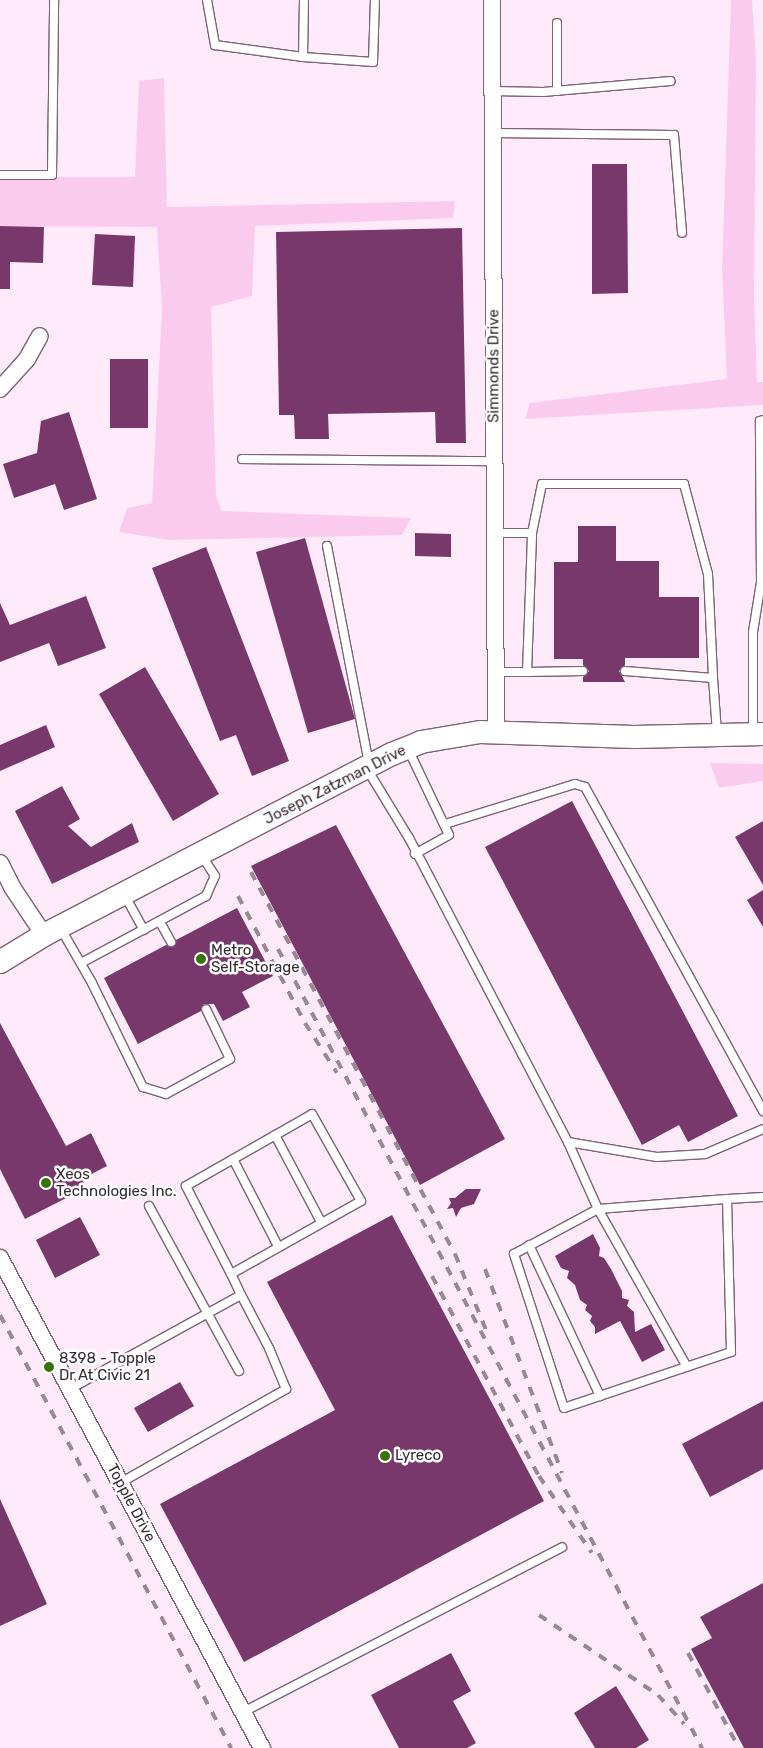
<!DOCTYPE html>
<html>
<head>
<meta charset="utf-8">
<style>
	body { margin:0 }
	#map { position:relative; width:763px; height:1748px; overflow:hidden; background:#ffeaf9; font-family:Rubik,sans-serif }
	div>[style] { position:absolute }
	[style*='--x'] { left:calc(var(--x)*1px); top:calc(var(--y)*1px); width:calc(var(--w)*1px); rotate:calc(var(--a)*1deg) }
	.green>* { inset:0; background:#fbcbef }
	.building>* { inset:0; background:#79386c }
	.roads { filter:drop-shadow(1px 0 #7e6277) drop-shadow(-1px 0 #7e6277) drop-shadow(0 1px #7e6277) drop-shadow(0 -1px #7e6277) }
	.lane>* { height:8px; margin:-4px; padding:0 4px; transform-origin:4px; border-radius:4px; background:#fff }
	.street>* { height:16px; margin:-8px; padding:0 8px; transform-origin:8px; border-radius:8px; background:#fff }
	.secondary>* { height:22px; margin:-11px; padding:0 11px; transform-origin:11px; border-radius:11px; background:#fff }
	.rail>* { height:4px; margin-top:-2px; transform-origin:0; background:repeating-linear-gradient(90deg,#998894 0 9px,transparent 0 18px) }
	.dots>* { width:14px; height:14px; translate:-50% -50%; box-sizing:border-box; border:2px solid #fff; border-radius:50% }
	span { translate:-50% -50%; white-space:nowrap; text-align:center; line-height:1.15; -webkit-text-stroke:5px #fff; paint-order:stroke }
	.street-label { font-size:15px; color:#362a33 }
	.poi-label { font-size:15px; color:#362a33 }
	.left { translate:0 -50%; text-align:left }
</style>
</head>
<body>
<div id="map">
	<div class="green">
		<i style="clip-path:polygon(731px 0,752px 0,756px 59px,754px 297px,757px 382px,763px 382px,763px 405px,525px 419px,530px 403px,727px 379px,722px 270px)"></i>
		<i style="clip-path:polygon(164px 78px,167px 207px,455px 201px,453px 218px,255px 226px,252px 296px,211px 307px,216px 496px,222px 511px,411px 518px,402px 535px,169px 540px,119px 532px,127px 508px,152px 503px,162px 309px,157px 227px,0 226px,0 177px,135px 177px,139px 81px)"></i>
		<i style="clip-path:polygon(710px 763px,763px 764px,763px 781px,719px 788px)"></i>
	</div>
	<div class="building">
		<i style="clip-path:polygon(592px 164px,627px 164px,628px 293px,592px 294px)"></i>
		<i style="clip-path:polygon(0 226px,44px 227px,43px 263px,10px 262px,10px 289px,0 289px)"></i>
		<i style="clip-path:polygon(462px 228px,466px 443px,436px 443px,435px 412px,328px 414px,329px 439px,295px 439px,294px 415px,279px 415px,276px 232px)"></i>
		<i style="clip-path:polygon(95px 234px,135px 236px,133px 287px,92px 285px)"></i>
		<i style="clip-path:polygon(110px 359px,148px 359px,148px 428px,110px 428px)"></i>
		<i style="clip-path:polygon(69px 412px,97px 499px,64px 510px,55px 484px,14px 498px,3px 464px,37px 453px,41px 421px)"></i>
		<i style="clip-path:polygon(578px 526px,616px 526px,616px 561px,659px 561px,659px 597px,699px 597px,699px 658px,625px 658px,625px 665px,619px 671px,625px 682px,583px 682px,583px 677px,589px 671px,583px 665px,583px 659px,554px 659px,554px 562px,578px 562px)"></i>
		<i style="clip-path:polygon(415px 533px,451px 534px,451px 557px,415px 556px)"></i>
		<i style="clip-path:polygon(305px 538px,355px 719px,308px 733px,256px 552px)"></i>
		<i style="clip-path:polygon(206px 547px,289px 761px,252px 776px,236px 735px,220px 741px,152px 568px)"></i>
		<i style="clip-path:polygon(86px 596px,106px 648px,58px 666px,49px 643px,0 662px,0 603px,10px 625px)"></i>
		<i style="clip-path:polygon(145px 667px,219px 794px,173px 821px,99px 694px)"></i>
		<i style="clip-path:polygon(46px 725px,55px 747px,0 771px,0 745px)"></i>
		<i style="clip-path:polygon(62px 786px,80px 819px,68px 826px,91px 847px,132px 823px,139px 842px,52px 884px,15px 811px)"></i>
		<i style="clip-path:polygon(572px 801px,738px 1116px,688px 1142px,679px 1125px,642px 1145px,485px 847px)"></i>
		<i style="clip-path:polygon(763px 821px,763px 885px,735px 837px)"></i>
		<i style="clip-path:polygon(336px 825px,505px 1139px,420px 1185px,251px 866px)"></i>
		<i style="clip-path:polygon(763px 890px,763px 927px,747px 900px)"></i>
		<i style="clip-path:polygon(237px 908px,273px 976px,242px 992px,250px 1007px,223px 1021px,214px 1004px,204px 1004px,201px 1011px,138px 1044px,104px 978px,166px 945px,173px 947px,176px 940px)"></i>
		<i style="clip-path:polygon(0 1023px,66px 1146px,91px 1133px,107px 1166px,82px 1179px,86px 1188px,25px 1219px,0 1169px)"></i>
		<i style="clip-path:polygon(466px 1189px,481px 1189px,474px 1204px,461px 1208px,456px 1217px,453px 1208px,447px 1209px,451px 1203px,449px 1198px,455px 1198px)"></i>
		<i style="clip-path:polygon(392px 1215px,544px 1501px,244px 1662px,160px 1504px,335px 1410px,267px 1282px)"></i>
		<i style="clip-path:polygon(80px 1217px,100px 1255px,55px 1278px,36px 1240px)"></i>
		<i style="clip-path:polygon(593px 1234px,600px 1248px,599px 1256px,604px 1258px,611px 1269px,622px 1291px,622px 1298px,629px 1300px,627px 1306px,634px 1312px,635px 1332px,651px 1324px,665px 1350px,642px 1362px,620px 1321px,595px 1334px,595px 1327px,590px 1321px,592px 1316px,585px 1310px,587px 1305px,580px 1300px,575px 1285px,567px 1278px,569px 1271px,561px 1268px,555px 1256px)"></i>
		<i style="clip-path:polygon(180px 1382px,194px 1406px,148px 1432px,134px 1408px)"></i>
		<i style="clip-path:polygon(763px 1401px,763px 1469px,710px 1497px,682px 1444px)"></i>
		<i style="clip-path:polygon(0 1499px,47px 1604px,0 1626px)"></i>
		<i style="clip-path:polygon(763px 1583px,763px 1748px,744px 1748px,691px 1649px,712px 1638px,700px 1617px)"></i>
		<i style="clip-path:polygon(451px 1653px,471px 1691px,453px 1701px,476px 1743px,467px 1748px,399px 1748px,371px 1695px)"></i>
		<i style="clip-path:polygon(616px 1686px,649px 1740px,636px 1748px,595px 1748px,574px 1713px)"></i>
	</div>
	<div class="roads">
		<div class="lane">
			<i style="--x:207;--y:0;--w:46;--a:79.9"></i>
			<i style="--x:215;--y:45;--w:89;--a:7.8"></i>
			<i style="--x:303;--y:57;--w:70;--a:4.1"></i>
			<i style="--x:373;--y:62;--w:62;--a:-88.2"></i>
			<i style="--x:557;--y:23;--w:68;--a:90"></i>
			<i style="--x:303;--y:57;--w:57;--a:-89"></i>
			<i style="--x:492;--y:91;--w:51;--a:1.1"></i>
			<i style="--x:543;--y:92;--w:128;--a:-4.9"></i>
			<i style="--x:493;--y:133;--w:181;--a:0.6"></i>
			<i style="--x:674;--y:135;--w:98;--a:85.3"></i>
			<i style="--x:0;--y:175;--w:52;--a:0"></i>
			<i style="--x:52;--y:175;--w:175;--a:-89.3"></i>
			<i style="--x:242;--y:459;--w:251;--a:0.5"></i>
			<i style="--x:495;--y:533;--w:37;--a:0"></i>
			<i style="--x:532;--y:533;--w:50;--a:-78.5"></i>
			<i style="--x:542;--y:484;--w:142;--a:0"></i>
			<i style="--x:684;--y:484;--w:93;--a:75.1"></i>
			<i style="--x:708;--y:574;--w:104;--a:87.2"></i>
			<i style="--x:327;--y:546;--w:216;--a:79.1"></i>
			<i style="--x:368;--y:758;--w:11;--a:95"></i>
			<i style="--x:367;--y:769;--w:81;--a:58.7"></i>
			<i style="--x:409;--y:838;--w:343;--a:62.4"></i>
			<i style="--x:568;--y:1142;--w:73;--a:65.9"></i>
			<i style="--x:598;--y:1209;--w:181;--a:60.6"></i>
			<i style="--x:625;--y:671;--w:88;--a:4.5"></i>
			<i style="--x:713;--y:678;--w:55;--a:85.8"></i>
			<i style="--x:496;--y:672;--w:31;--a:0"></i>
			<i style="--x:527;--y:672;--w:139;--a:-87.9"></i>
			<i style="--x:527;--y:672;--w:56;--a:-1"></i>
			<i style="--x:753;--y:732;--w:100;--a:-90"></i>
			<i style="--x:753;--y:632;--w:51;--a:-80.9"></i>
			<i style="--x:761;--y:582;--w:161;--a:-90.4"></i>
			<i style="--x:760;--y:421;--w:3;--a:-18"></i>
			<i style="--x:408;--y:749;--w:95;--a:64.5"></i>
			<i style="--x:449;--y:835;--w:39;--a:151"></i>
			<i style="--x:445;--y:824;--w:136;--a:-17.1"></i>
			<i style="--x:575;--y:784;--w:10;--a:17"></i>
			<i style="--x:585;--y:787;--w:370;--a:61.2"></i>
			<i style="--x:125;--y:896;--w:39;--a:61"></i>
			<i style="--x:160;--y:922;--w:23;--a:61"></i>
			<i style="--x:61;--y:929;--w:62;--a:60.1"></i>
			<i style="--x:92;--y:983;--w:116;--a:63.9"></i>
			<i style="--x:143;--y:1087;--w:24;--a:17"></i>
			<i style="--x:166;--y:1094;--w:73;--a:-28.7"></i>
			<i style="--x:230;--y:1059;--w:55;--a:-115.6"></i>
			<i style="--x:81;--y:963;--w:142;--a:-28.2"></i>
			<i style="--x:206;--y:896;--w:22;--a:-66"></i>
			<i style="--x:215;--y:876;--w:24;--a:-123"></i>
			<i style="--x:275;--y:1135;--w:98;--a:62.1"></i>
			<i style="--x:568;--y:1142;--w:90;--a:9.6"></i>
			<i style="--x:657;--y:1157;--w:48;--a:-3.6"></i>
			<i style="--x:705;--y:1154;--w:63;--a:-23.3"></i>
			<i style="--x:233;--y:1159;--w:98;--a:62.7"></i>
			<i style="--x:727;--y:1199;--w:153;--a:88.5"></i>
			<i style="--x:731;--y:1352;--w:176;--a:161.5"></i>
			<i style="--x:564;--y:1408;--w:162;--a:-108"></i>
			<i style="--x:514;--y:1254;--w:95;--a:-28.2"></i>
			<i style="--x:598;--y:1209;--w:129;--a:-4.4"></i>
			<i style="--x:727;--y:1199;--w:36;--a:-3"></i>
			<i style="--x:149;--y:1206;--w:188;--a:61.4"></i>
			<i style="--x:529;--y:1245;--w:167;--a:64.8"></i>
			<i style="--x:70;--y:1389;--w:195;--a:-28.8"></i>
			<i style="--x:120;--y:1483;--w:191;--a:-29.5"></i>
			<i style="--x:286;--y:1389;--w:44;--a:-112.5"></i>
			<i style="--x:269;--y:1348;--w:60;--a:-117.8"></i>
			<i style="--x:241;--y:1295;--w:23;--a:-115"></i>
			<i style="--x:231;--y:1274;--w:99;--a:-117.1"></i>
			<i style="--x:186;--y:1186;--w:145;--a:-29.7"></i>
			<i style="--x:312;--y:1114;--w:100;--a:60.6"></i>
			<i style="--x:361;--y:1201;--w:149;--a:150.7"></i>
			<i style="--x:243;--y:1712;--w:359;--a:-27.3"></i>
		</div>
		<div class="street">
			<i style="--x:492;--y:0;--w:733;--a:89.69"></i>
			<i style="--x:0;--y:389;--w:40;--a:-48"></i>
			<i style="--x:27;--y:359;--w:26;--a:-61"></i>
			<i style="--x:0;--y:863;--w:27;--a:63"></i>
			<i style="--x:12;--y:887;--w:58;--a:56.3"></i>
			<i style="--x:0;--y:1258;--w:556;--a:61.87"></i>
		</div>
		<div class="secondary">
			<i style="--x:0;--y:962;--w:52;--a:-31.5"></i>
			<i style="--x:44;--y:935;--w:392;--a:-27.5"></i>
			<i style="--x:392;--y:754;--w:31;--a:-22"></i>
			<i style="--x:421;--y:742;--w:60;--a:-9.6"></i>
			<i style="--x:480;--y:732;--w:154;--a:1.9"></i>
			<i style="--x:634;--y:737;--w:129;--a:-1.3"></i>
		</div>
	</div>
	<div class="rail">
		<i style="--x:251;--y:872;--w:433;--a:61.9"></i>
		<i style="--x:455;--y:1254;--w:82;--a:67.8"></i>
		<i style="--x:238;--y:896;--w:144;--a:62.2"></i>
		<i style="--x:305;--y:1023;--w:59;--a:57.4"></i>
		<i style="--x:278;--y:949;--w:905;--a:62.05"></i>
		<i style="--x:485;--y:1269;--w:218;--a:69.3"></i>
		<i style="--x:432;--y:1276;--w:227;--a:61.9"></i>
		<i style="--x:539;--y:1476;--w:93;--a:55.5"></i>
		<i style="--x:0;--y:1315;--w:491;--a:61.9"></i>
		<i style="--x:539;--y:1615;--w:143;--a:33.9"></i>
		<i style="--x:658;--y:1695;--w:39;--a:48"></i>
		<i style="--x:688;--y:1653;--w:108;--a:61.8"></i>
	</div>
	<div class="dots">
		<i style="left:201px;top:959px;background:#397305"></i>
		<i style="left:46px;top:1183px;background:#397305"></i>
		<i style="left:49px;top:1367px;background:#397305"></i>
		<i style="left:385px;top:1456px;background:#397305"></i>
	</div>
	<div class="street-label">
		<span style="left:494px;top:366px;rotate:-90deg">Simmonds Drive</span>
		<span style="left:335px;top:785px;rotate:-27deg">Joseph Zatzman Drive</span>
		<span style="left:131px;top:1503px;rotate:62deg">Topple Drive</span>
	</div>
	<div class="poi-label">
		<span class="left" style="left:211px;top:959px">Metro<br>Self-Storage</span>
		<span class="left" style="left:56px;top:1183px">Xeos<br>Technologies Inc.</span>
		<span class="left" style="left:59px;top:1367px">8398 - Topple<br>Dr At Civic 21</span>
		<span class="left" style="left:395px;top:1456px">Lyreco</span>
	</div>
</div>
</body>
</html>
